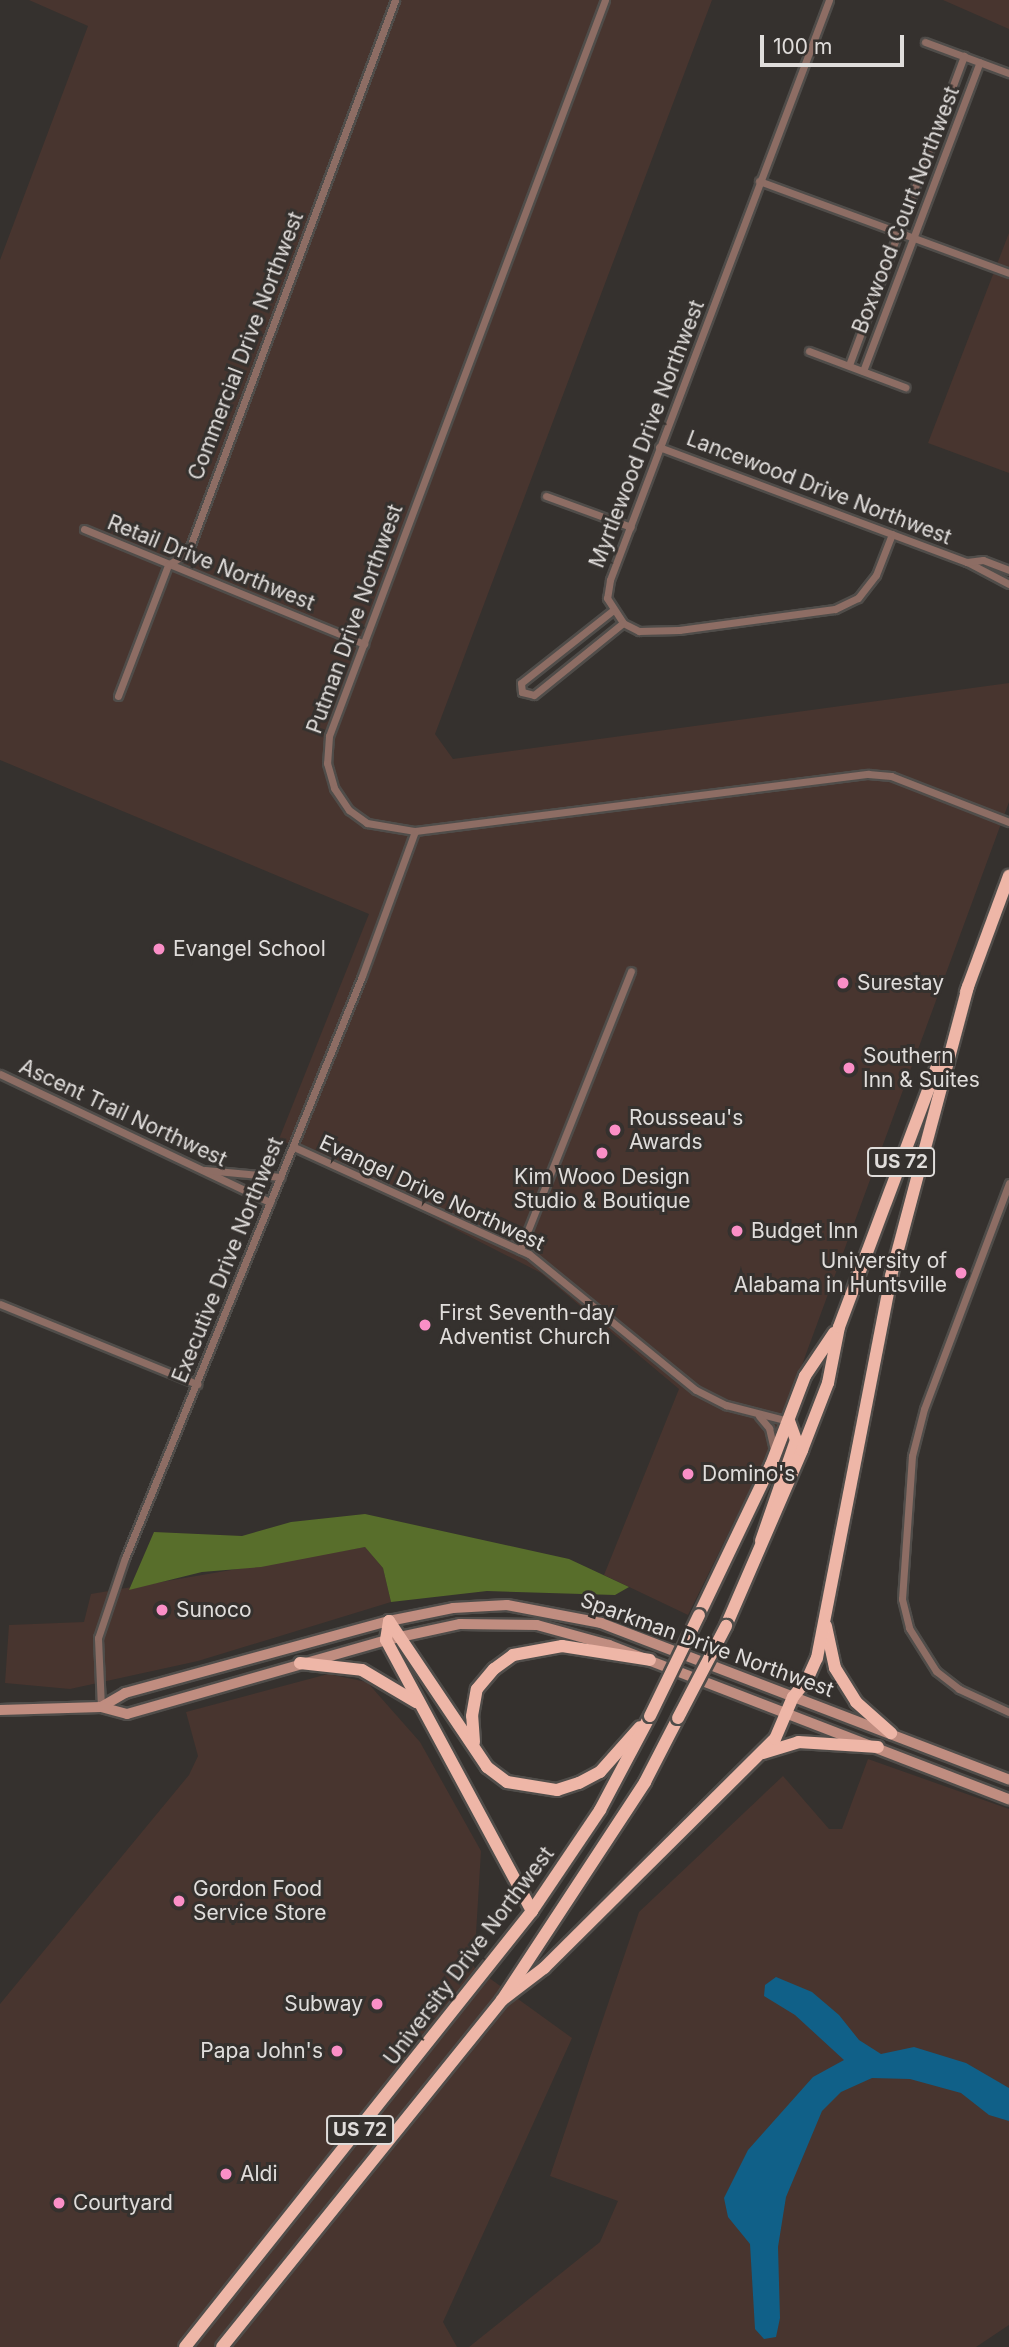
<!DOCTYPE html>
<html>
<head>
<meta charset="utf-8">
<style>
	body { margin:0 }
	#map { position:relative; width:1009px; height:2347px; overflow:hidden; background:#35312e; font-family:Inter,sans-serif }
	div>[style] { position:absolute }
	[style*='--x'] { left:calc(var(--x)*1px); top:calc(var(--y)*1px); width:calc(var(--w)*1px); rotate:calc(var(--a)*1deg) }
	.commercial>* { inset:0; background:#48352f }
	.forest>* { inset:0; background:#586e2b }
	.water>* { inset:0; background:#106088 }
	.roads { filter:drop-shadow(2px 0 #504d4a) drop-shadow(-2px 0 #504d4a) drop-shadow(0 2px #504d4a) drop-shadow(0 -2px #504d4a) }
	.minor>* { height:7px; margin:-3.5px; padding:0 3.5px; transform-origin:3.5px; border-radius:3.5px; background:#8d6d64 }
	.secondary>* { height:10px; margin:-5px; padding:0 5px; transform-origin:5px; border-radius:5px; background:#c08d80 }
	.trunk>* { height:12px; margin:-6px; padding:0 6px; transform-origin:6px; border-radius:6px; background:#eeb6a7 }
	.bridges { filter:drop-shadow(2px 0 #504d4a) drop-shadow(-2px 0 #504d4a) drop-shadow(0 2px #504d4a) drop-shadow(0 -2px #504d4a) }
	.trunk-bridge>* { height:12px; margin:-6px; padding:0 6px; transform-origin:6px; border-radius:6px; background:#eeb6a7 }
	.dots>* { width:19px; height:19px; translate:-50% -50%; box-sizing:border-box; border:4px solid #35312e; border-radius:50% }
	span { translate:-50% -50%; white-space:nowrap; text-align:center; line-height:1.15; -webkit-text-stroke:6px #35312e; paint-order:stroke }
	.shield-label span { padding:2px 5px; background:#35312e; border:2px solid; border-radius:5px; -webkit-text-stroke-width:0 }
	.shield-label { font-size:19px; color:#e0dddb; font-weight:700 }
	.street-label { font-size:21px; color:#e0dddb }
	.poi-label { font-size:21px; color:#e0dddb }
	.left { translate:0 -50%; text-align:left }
	.right { translate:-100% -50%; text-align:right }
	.scale { position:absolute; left:760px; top:35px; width:144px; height:32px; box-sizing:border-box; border:4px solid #e0dddb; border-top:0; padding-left:9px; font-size:21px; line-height:24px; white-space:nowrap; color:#e0dddb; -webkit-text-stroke:5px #35312e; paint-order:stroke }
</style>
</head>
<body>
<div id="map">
	<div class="commercial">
		<i style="clip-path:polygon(29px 0,712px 0,435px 734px,453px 759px,1009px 683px,1009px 802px,774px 1441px,688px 1615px,604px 1575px,679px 1389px,541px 1273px,279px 1139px,369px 914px,0 760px,0 260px,88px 26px)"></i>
		<i style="clip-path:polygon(943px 0,1009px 0,1009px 29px)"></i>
		<i style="clip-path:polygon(1009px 233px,1009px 473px,928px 443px)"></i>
		<i style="clip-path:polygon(365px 1547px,383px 1568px,391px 1602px,198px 1661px,70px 1689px,5px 1683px,9px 1625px,84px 1622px,91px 1594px)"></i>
		<i style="clip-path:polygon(328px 1674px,367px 1682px,420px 1742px,481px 1851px,474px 1967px,572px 2038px,443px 2322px,457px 2347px,0 2347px,0 2004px,189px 1775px,198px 1756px,186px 1712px)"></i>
		<i style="clip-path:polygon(868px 1759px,1009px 1809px,1009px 2325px,976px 2347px,469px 2347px,600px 2242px,618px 2201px,550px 2176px,639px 1912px,783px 1776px,829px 1829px,842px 1829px)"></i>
	</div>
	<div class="forest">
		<i style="clip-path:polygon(365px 1514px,569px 1559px,629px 1587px,615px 1595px,487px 1591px,391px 1602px,383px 1568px,365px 1547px,261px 1567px,202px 1572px,129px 1590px,154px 1532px,242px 1536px,291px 1522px)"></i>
	</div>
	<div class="water">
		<i style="clip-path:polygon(776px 1977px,812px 1992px,839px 2015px,859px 2040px,881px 2054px,914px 2047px,966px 2063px,1009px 2088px,1009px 2121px,989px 2115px,961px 2093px,910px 2079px,872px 2078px,841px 2092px,822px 2111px,786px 2197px,778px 2247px,780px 2318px,776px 2337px,764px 2339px,755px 2329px,750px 2244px,728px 2217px,724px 2198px,748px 2150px,813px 2077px,844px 2060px,795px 2015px,764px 1996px,765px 1985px)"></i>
	</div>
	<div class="roads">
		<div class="minor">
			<i style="--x:605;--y:0;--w:786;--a:110.56"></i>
			<i style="--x:329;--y:736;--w:27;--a:94"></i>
			<i style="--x:327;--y:763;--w:26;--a:74"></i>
			<i style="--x:334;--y:788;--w:27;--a:56"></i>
			<i style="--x:349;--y:810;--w:22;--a:36"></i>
			<i style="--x:367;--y:823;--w:49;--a:9.5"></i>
			<i style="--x:415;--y:831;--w:457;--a:-7.2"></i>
			<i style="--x:868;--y:774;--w:23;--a:5"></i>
			<i style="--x:891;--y:776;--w:127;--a:21.3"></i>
			<i style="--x:829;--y:0;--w:620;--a:110.69"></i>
			<i style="--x:610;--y:580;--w:18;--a:99"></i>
			<i style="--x:607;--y:598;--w:30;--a:57"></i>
			<i style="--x:623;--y:623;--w:18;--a:27"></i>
			<i style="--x:639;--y:631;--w:40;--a:-1.4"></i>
			<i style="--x:679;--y:630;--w:157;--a:-7.7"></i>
			<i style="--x:835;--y:609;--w:25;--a:-26"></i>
			<i style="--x:858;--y:598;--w:29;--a:-52"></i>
			<i style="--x:876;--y:575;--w:44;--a:-68.7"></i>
			<i style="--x:925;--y:42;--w:90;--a:20.3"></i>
			<i style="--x:759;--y:181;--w:266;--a:20.2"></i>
			<i style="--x:809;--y:351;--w:103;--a:20.6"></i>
			<i style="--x:849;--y:365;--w:330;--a:-69.6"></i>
			<i style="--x:863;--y:371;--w:330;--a:-69.3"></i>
			<i style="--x:659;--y:447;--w:329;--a:20.5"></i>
			<i style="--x:967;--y:562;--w:47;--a:27.6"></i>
			<i style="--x:546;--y:496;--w:90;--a:20"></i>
			<i style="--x:84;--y:529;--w:303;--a:22.3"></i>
			<i style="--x:967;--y:562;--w:16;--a:-7"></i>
			<i style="--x:983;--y:560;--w:28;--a:21"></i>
			<i style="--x:612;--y:611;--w:116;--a:141.6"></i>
			<i style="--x:521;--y:683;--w:9;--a:84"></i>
			<i style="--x:522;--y:692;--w:12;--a:14"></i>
			<i style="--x:534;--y:695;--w:114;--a:-39"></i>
			<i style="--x:118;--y:696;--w:140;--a:-69.1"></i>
			<i style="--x:168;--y:565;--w:24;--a:-33"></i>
			<i style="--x:188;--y:552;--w:590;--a:-69.44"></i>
			<i style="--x:0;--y:1074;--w:299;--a:25.4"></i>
			<i style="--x:294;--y:1147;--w:258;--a:24.5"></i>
			<i style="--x:529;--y:1254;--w:215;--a:39.2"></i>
			<i style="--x:696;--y:1390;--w:34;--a:27"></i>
			<i style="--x:726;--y:1405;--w:65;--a:14.3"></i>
			<i style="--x:205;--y:1170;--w:76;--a:5.3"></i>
			<i style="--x:1009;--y:1183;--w:241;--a:110.6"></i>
			<i style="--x:924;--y:1409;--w:49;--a:104.3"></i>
			<i style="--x:912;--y:1456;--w:143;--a:94"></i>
			<i style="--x:902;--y:1599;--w:30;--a:76"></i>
			<i style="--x:909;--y:1628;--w:51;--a:57.9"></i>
			<i style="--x:936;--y:1671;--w:29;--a:38"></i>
			<i style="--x:959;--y:1689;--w:55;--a:24.7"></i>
			<i style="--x:520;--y:1250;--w:300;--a:-68.3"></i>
			<i style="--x:0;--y:1304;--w:213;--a:22.1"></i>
			<i style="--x:759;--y:1416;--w:16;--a:50"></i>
			<i style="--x:769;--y:1428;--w:22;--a:77"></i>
			<i style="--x:101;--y:1707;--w:69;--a:-92.5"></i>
			<i style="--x:98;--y:1638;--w:84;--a:-71.4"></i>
			<i style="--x:125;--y:1558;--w:628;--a:-67.84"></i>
			<i style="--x:362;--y:976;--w:154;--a:-69.9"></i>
		</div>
		<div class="secondary">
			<i style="--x:101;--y:1707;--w:28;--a:-30"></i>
			<i style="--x:125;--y:1693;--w:274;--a:-15.3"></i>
			<i style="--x:389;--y:1621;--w:65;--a:-11.5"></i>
			<i style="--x:453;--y:1608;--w:54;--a:-3.2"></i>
			<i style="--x:507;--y:1605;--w:96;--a:10.8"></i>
			<i style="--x:601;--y:1623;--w:437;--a:21"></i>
			<i style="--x:0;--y:1710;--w:101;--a:-1.7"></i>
			<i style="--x:101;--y:1707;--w:27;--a:15"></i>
			<i style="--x:127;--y:1714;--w:269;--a:-15.9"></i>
			<i style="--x:386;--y:1640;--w:76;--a:-12.2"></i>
			<i style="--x:460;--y:1624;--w:77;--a:0.7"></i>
			<i style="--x:537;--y:1625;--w:75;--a:15.5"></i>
			<i style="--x:609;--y:1645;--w:429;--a:21.1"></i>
		</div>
		<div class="trunk">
			<i style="--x:966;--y:992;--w:124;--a:-69.7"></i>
			<i style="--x:761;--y:1541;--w:107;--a:-70.9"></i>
			<i style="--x:796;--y:1440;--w:20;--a:-110"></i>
			<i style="--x:699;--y:1615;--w:166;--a:-64.4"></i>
			<i style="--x:771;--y:1465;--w:95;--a:-69.1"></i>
			<i style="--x:805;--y:1376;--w:52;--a:-56"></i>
			<i style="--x:389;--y:1621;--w:176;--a:56.1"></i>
			<i style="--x:487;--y:1767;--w:25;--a:37"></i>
			<i style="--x:507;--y:1782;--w:51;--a:9.1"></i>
			<i style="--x:557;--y:1790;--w:23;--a:-18"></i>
			<i style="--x:579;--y:1783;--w:24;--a:-28"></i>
			<i style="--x:600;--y:1772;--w:60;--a:-48.4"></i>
			<i style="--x:389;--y:1621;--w:19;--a:99"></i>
			<i style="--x:386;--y:1640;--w:308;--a:61.7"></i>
			<i style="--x:726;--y:1626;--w:192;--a:-66.6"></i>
			<i style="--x:802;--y:1450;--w:72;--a:-68.8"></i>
			<i style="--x:828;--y:1383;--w:57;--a:-78.9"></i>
			<i style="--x:839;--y:1327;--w:284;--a:-69.4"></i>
			<i style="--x:826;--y:1626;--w:43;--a:77.9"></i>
			<i style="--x:835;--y:1668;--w:40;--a:58"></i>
			<i style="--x:856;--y:1702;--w:47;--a:41.5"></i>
			<i style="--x:300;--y:1663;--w:62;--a:6.4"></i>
			<i style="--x:362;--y:1670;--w:63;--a:30.7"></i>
			<i style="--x:474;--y:1742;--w:26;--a:-94"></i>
			<i style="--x:472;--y:1716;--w:27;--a:-80"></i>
			<i style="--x:477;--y:1689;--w:26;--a:-50"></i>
			<i style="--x:494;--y:1669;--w:24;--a:-36"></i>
			<i style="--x:513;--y:1655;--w:50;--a:-10.4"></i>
			<i style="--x:562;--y:1646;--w:89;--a:9"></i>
			<i style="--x:763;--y:1753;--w:37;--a:-17"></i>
			<i style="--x:798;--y:1742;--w:80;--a:3.6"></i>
			<i style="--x:502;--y:2000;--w:53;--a:-37.3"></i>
			<i style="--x:544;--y:1968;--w:325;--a:-44.8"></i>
			<i style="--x:775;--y:1739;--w:46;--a:-66.8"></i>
			<i style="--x:793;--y:1697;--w:22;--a:-51"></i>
			<i style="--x:807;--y:1680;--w:24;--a:-66"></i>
			<i style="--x:817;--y:1658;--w:389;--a:-79"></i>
			<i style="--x:891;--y:1276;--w:300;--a:-75.1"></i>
			<i style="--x:185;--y:2347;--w:557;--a:-51.48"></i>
			<i style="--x:532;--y:1911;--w:122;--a:-56"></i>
			<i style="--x:600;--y:1810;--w:106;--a:-62"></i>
			<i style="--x:222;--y:2347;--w:446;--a:-51.1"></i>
			<i style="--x:502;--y:2000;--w:261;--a:-56.7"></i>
			<i style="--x:645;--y:1782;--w:72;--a:-62.7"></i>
		</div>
	</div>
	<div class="bridges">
		<div class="trunk-bridge">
			<i style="--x:650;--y:1716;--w:112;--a:-64.1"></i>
			<i style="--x:678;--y:1718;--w:104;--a:-62.4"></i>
		</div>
	</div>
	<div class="dots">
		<i style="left:159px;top:949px;background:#fa8fc7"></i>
		<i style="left:843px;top:983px;background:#fa8fc7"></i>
		<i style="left:849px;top:1068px;background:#fa8fc7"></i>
		<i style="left:615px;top:1130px;background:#fa8fc7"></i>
		<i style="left:602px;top:1153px;background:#fa8fc7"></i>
		<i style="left:737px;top:1231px;background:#fa8fc7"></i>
		<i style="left:961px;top:1273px;background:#fa8fc7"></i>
		<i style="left:425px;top:1325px;background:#fa8fc7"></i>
		<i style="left:688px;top:1474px;background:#fa8fc7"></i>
		<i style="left:162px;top:1610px;background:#fa8fc7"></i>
		<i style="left:179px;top:1901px;background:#fa8fc7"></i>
		<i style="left:377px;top:2004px;background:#fa8fc7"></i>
		<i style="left:337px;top:2051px;background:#fa8fc7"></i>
		<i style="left:226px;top:2174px;background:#fa8fc7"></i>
		<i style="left:59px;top:2203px;background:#fa8fc7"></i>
	</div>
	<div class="shield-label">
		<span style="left:901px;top:1162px">US 72</span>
		<span style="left:360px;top:2130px">US 72</span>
	</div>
	<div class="street-label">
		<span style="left:906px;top:210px;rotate:-69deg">Boxwood Court Northwest</span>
		<span style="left:246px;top:346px;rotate:-69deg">Commercial Drive Northwest</span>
		<span style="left:647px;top:434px;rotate:-69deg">Myrtlewood Drive Northwest</span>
		<span style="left:819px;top:488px;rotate:21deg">Lancewood Drive Northwest</span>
		<span style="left:211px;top:563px;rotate:22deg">Retail Drive Northwest</span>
		<span style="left:355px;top:619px;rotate:-70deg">Putman Drive Northwest</span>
		<span style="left:123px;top:1113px;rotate:25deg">Ascent Trail Northwest</span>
		<span style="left:432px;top:1193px;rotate:25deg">Evangel Drive Northwest</span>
		<span style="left:228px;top:1260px;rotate:-68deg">Executive Drive Northwest</span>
		<span style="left:707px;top:1645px;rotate:20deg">Sparkman Drive Northwest</span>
		<span style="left:469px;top:1956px;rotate:-53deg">University Drive Northwest</span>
	</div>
	<div class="poi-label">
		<span class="left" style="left:173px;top:949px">Evangel School</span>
		<span class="left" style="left:857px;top:983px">Surestay</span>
		<span class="left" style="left:863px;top:1068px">Southern<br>Inn &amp; Suites</span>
		<span class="left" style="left:629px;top:1130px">Rousseau's<br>Awards</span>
		<span style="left:602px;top:1189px">Kim Wooo Design<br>Studio &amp; Boutique</span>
		<span class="left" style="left:751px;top:1231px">Budget Inn</span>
		<span class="right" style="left:947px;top:1273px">University of<br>Alabama in Huntsville</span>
		<span class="left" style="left:439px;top:1325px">First Seventh-day<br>Adventist Church</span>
		<span class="left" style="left:702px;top:1474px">Domino's</span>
		<span class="left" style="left:176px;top:1610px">Sunoco</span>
		<span class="left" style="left:193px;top:1901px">Gordon Food<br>Service Store</span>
		<span class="right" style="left:363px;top:2004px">Subway</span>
		<span class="right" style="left:323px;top:2051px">Papa John's</span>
		<span class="left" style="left:240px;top:2174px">Aldi</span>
		<span class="left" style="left:73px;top:2203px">Courtyard</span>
	</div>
	<div class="scale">100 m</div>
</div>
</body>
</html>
